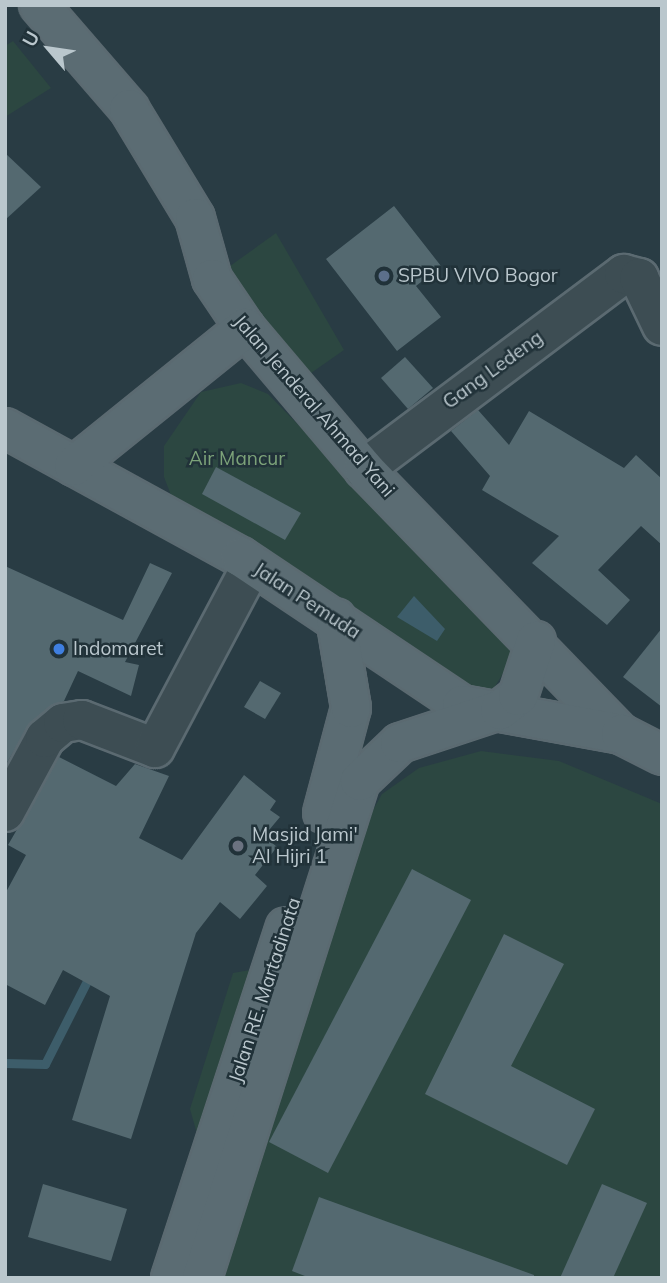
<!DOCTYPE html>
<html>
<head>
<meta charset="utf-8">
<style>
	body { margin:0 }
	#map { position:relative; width:667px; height:1283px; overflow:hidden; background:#293c44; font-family:Mulish,sans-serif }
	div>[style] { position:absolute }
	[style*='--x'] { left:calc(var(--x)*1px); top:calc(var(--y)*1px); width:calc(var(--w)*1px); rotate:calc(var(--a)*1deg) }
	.green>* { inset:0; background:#2c4741 }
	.water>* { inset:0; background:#3d5d6a }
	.stream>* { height:9px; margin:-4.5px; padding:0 4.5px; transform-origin:4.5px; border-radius:4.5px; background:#3d5d6a }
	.building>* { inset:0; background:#546970 }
	.roads { filter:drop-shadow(2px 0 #5b6a71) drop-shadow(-2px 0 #5b6a71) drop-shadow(0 2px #5b6a71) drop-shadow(0 -2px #5b6a71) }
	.minor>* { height:38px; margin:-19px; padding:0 19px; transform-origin:19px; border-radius:19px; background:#3d4d53 }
	.major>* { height:38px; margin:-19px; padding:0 19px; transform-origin:19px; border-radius:19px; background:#5b6c73 }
	.dots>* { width:19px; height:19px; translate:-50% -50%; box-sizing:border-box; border:4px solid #213239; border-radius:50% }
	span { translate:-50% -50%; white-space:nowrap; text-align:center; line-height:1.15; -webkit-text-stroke:5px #213239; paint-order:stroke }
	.poi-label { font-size:19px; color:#bac7cd }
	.left { translate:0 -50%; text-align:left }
	.street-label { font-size:19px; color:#bac7cd }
	.park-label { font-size:19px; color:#7ca279 }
	.frame { position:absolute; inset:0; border:7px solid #bac7cd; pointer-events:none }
	.north { position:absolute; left:14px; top:14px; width:70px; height:70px; -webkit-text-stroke:5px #213239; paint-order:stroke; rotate:299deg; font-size:19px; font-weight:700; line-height:28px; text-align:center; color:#bac7cd }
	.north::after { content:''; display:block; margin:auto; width:24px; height:32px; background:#bac7cd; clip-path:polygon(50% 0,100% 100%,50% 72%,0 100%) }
</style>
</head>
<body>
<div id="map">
	<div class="green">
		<i style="clip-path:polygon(13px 41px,51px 88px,5px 117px,5px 46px)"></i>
		<i style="clip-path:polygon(276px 233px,344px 350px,294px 385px,212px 279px)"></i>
		<i style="clip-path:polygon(241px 383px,268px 394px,507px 637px,513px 657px,494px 688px,477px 693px,462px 688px,291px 566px,174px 503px,164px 477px,164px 446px,201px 392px)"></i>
		<i style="clip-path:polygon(481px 751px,559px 761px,662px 804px,662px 1278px,222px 1278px,372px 812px,382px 794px,419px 768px)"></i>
		<i style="clip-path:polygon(250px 970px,199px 1141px,190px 1109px,233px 973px)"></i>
	</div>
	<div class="water">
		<i style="clip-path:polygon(414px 596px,445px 629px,437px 641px,397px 617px)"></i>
	</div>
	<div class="stream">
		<i style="--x:5;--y:1063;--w:40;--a:1.4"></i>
		<i style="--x:45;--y:1064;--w:102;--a:-63.2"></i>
	</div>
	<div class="building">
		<i style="clip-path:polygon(5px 153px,41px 187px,5px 220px)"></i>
		<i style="clip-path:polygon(394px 206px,441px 266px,416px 286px,441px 317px,397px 351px,326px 259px)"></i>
		<i style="clip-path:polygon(405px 357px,433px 388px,408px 409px,381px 378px)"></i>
		<i style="clip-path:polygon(478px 410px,509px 445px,529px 411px,624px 468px,636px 455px,662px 479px,662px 545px,641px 526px,598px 570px,630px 600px,607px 625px,532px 563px,559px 536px,482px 490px,490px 476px,451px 431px)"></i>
		<i style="clip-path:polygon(216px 467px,301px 513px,285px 540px,202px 494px)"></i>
		<i style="clip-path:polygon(150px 563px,172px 573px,125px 662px,139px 665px,131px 696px,78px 671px,64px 701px,31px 722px,5px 766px,5px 566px,123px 620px)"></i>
		<i style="clip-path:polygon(662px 628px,662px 707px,623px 677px)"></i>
		<i style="clip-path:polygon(260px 681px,281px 693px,265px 719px,244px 707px)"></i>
		<i style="clip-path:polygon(59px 757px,116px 786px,135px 764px,169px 776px,139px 838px,182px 860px,244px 775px,276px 801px,270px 810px,280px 817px,264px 836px,277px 847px,255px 875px,267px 886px,240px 919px,220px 902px,196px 933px,131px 1139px,72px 1120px,110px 996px,63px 970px,45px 1005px,5px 984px,5px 894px,26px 855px,8px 845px)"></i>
		<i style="clip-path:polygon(412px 869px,471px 900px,328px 1173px,269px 1142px)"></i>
		<i style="clip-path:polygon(504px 934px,564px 964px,511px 1066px,595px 1109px,567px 1165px,425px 1094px)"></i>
		<i style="clip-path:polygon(43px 1184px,127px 1209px,111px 1261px,28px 1237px)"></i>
		<i style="clip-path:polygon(602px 1184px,647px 1203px,613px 1278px,560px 1278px)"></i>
		<i style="clip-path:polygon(319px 1197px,534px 1275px,534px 1278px,310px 1278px,292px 1271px)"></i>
	</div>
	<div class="roads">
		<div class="minor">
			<i style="--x:364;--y:469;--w:325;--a:-36.9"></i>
			<i style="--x:624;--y:274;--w:16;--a:15"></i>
			<i style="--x:639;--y:278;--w:53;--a:64.4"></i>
			<i style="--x:5;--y:812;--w:84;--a:-61.6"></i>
			<i style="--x:45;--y:738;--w:23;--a:-40"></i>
			<i style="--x:63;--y:723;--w:19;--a:-9"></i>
			<i style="--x:82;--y:720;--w:78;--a:21"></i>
			<i style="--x:155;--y:748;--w:207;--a:-62.1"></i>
		</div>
		<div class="major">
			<i style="--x:39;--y:5;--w:138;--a:49.1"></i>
			<i style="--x:129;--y:109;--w:127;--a:58.8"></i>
			<i style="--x:195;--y:218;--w:63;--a:74.4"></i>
			<i style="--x:212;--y:279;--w:59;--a:56"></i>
			<i style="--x:245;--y:328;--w:185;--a:49.8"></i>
			<i style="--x:364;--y:469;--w:369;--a:45.9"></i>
			<i style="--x:5;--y:428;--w:269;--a:28.7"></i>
			<i style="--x:241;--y:557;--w:266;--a:33.8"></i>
			<i style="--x:462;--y:705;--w:162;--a:10.3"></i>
			<i style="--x:621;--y:734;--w:46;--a:27.1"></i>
			<i style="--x:74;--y:466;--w:220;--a:-38.9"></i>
			<i style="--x:323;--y:813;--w:109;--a:-75.1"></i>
			<i style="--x:351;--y:708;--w:91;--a:-99.5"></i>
			<i style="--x:171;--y:1278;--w:369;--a:-71.9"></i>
			<i style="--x:202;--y:1278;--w:522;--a:-72.36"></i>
			<i style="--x:360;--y:781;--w:55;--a:-43.5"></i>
			<i style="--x:400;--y:743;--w:105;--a:-18.3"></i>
			<i style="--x:500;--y:710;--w:23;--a:-38"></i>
			<i style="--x:518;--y:696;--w:58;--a:-71.9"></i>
		</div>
	</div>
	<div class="dots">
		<i style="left:384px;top:276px;background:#5c6f8a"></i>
		<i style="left:59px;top:649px;background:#3f7fe0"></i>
		<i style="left:238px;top:846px;background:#6b7280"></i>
	</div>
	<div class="poi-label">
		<span class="left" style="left:398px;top:276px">SPBU VIVO Bogor</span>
		<span class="left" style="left:73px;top:649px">Indomaret</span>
		<span class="left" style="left:252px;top:846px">Masjid Jami'<br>Al Hijri 1</span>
	</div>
	<div class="street-label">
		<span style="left:493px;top:370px;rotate:-36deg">Gang Ledeng</span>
		<span style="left:314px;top:406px;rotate:49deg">Jalan Jenderal Ahmad Yani</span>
		<span style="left:307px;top:601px;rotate:33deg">Jalan Pemuda</span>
		<span style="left:265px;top:990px;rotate:-72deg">Jalan RE. Martadinata</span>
	</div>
	<div class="park-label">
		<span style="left:237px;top:459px">Air Mancur</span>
	</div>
	<div class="frame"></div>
	<div class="north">U</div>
</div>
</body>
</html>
